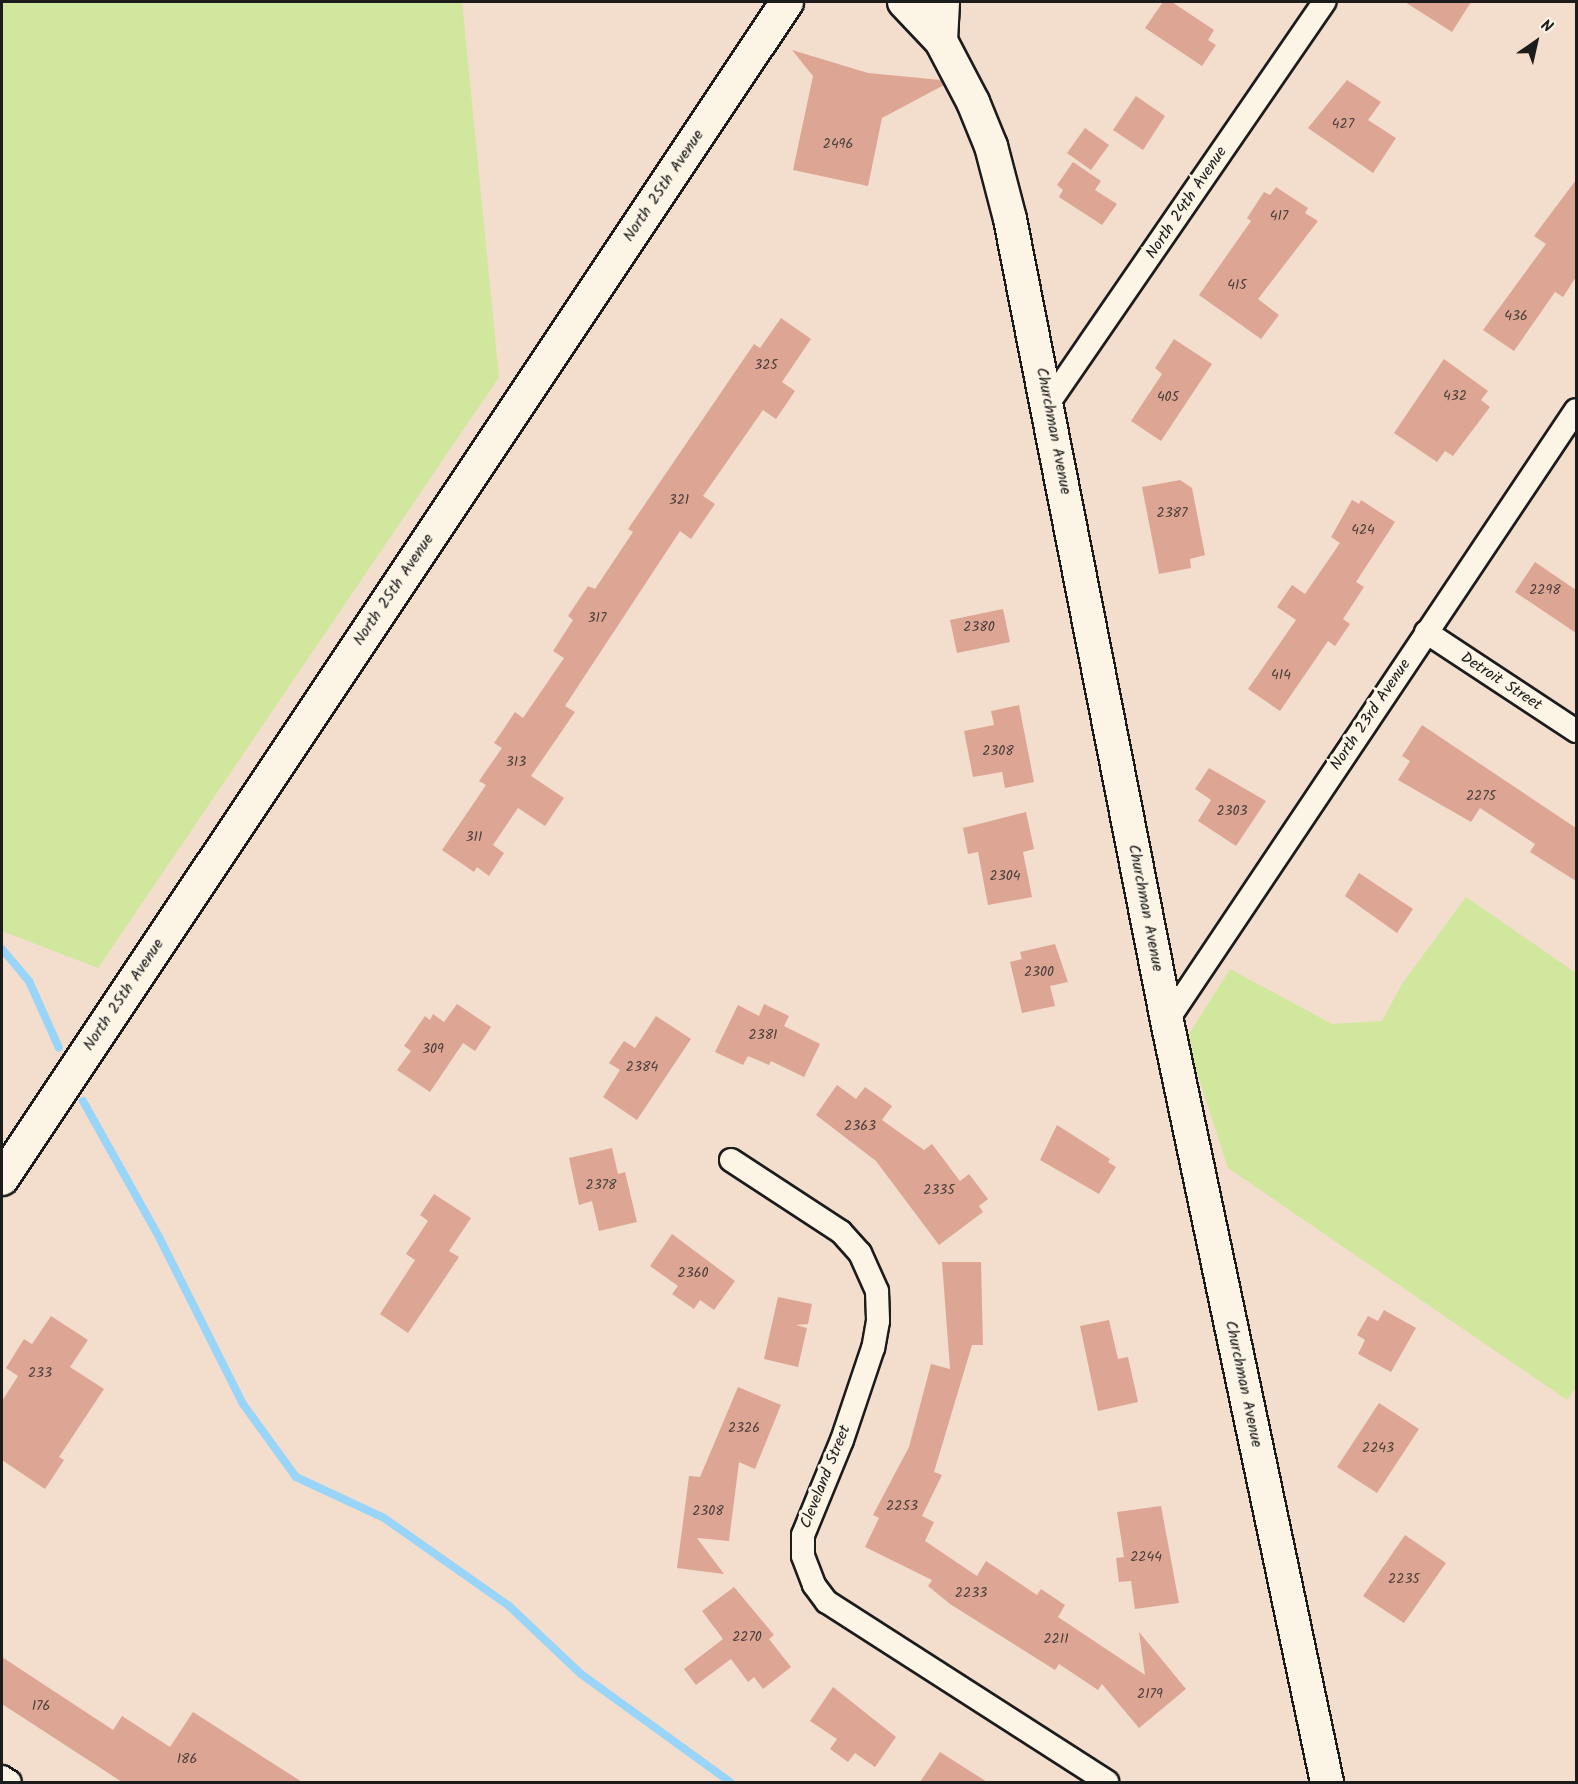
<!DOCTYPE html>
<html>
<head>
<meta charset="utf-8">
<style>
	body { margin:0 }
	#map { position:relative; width:1578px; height:1784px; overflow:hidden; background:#f3ddcd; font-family:Kalam,sans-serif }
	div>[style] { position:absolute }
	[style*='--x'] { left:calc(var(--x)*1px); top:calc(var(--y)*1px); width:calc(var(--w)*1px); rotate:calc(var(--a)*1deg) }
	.green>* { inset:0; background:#d0e79d }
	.stream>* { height:8px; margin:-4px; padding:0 4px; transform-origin:4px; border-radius:4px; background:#99d4f9 }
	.building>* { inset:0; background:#dda694 }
	.roads { filter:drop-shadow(2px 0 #1c1c1c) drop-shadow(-2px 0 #1c1c1c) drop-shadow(0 2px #1c1c1c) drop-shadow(0 -2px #1c1c1c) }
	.street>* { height:22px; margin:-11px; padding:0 11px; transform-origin:11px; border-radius:11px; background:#fcf5e5 }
	.secondary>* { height:32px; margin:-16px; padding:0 16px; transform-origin:16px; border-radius:16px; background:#fcf5e5 }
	span { translate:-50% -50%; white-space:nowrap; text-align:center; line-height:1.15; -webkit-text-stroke:6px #fcf5e5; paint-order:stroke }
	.number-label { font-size:14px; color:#4c3e3a }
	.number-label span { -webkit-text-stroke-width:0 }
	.street-label { font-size:16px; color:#1c1c1c }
	.frame { position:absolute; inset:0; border:3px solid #1c1c1c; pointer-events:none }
	.north { position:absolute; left:1506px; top:12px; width:60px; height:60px; -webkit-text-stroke:4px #fcf5e5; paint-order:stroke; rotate:34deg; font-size:16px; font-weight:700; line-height:24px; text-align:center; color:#1c1c1c }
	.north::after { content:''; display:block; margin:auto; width:21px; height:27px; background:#1c1c1c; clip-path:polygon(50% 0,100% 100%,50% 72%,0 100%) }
</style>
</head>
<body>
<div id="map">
	<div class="green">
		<i style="clip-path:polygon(2px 2px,462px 2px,499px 377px,98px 968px,2px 931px)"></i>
		<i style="clip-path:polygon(1466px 897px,1576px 973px,1576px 1387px,1567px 1400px,1228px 1168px,1186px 1039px,1230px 969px,1332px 1024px,1382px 1021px,1402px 984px)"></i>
	</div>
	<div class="stream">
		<i style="--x:2;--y:949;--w:42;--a:49.8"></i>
		<i style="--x:29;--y:981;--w:73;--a:65.9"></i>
		<i style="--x:83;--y:1101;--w:158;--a:60.8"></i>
		<i style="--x:160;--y:1239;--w:185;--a:63.3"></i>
		<i style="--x:243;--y:1404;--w:90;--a:54"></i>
		<i style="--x:296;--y:1477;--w:97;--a:25"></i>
		<i style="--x:384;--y:1518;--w:153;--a:35.1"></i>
		<i style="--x:509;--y:1606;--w:99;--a:43.4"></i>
		<i style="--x:581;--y:1674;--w:184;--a:35.9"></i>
	</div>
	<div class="building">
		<i style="clip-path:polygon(1163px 2px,1172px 2px,1214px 30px,1208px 40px,1216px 45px,1202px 66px,1145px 28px)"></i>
		<i style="clip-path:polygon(1405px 2px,1471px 2px,1452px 32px)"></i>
		<i style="clip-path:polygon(792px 50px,868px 73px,941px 80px,944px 85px,882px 118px,868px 186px,793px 170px,813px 76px)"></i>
		<i style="clip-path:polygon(1347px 80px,1381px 102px,1368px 120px,1396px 138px,1373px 173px,1308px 128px)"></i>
		<i style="clip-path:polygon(1136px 96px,1165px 116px,1143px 150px,1113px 130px)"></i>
		<i style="clip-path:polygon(1085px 128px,1109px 145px,1091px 170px,1067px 153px)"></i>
		<i style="clip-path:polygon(1073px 162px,1101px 181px,1095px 190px,1117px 204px,1102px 225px,1059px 197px,1063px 190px,1057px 185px)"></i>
		<i style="clip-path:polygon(1576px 180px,1576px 277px,1563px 297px,1555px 292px,1514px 351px,1483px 330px,1546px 244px,1534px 236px)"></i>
		<i style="clip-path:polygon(1276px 187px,1308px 208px,1305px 213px,1318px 221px,1258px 299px,1279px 315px,1261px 339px,1199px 295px,1251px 221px,1247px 218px,1264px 192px,1270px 195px)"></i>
		<i style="clip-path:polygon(781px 318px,811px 339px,782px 382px,795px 391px,776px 419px,763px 410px,703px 496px,715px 504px,691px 539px,680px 531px,565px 706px,575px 712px,531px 776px,564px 798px,545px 826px,518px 808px,493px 845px,504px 853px,489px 876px,477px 867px,474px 872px,442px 850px,486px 785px,479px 781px,502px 748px,494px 743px,515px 712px,523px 718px,564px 658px,553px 651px,573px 620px,568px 616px,588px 586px,595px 589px,633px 532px,628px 529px,754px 344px,760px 348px)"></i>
		<i style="clip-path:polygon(1174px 339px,1212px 364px,1161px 441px,1131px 421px,1162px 374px,1155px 368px)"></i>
		<i style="clip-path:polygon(1444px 359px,1488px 391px,1481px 400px,1490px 407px,1453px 456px,1445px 451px,1437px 462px,1394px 433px)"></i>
		<i style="clip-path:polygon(1180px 480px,1192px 488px,1205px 555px,1190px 559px,1191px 568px,1159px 574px,1142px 487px)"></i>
		<i style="clip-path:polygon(1352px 500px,1359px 504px,1361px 500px,1395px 522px,1356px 582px,1364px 587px,1343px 619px,1350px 624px,1335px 646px,1328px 641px,1280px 711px,1248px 689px,1296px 620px,1277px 607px,1292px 585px,1305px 594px,1340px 543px,1331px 537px)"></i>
		<i style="clip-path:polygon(1535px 562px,1576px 590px,1576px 633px,1515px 592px)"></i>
		<i style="clip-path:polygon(1003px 609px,1010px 642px,957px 653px,950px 620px)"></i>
		<i style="clip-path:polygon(1019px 705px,1034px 782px,1005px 788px,1002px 772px,973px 777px,964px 731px,994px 725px,991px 711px)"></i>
		<i style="clip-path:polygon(1422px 725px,1576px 828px,1576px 881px,1530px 852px,1535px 844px,1480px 808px,1471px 822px,1398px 780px,1410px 761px,1402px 756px)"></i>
		<i style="clip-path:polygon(1209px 768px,1266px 801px,1236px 846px,1198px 821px,1211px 800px,1195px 789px)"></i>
		<i style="clip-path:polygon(1026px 812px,1034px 849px,1023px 852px,1032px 897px,988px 905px,978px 852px,968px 854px,963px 828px)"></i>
		<i style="clip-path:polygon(1359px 873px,1413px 909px,1397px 933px,1345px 896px)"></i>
		<i style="clip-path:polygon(1055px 944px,1068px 982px,1050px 986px,1055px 1006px,1022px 1013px,1010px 962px,1022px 959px,1020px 952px)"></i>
		<i style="clip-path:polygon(457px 1004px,491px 1027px,475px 1051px,463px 1043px,430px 1092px,397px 1070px,411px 1051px,404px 1046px,425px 1016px,430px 1020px,433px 1014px,444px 1022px)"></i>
		<i style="clip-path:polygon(764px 1004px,789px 1016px,784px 1026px,820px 1044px,804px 1077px,771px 1061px,769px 1065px,748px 1056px,743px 1065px,715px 1052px,738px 1005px,759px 1016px)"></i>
		<i style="clip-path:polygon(656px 1016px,691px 1039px,637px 1120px,603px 1097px,620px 1070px,609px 1063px,624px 1041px,635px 1048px)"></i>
		<i style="clip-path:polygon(837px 1085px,856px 1099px,865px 1087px,892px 1106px,882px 1120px,924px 1150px,932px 1144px,960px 1181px,969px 1174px,988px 1199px,979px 1206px,983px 1212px,939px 1245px,876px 1161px,816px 1115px)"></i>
		<i style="clip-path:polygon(1057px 1125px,1110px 1159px,1108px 1162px,1116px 1167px,1099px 1194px,1040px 1160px)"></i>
		<i style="clip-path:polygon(612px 1148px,618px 1174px,625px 1172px,637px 1222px,599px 1231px,592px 1201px,579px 1205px,569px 1158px)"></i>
		<i style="clip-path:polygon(434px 1194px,471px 1218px,449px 1251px,459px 1257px,408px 1333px,380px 1314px,415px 1260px,406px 1254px,428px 1221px,420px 1215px)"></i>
		<i style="clip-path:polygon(672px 1234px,735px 1281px,714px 1310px,700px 1300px,694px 1309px,672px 1294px,678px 1286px,650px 1266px)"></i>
		<i style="clip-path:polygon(942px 1262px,981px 1262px,983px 1345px,972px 1345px,934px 1472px,942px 1475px,922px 1516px,934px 1522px,925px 1541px,977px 1576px,986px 1561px,1037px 1595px,1041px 1589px,1065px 1605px,1058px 1617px,1145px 1675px,1139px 1632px,1186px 1689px,1139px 1728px,1102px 1684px,1098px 1690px,1059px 1664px,1055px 1670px,950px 1604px,928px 1586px,932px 1580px,865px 1547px,879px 1518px,873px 1515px,909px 1447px,931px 1364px,950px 1369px)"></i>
		<i style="clip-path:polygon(778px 1297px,812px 1304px,808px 1324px,796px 1325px,807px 1328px,798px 1367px,764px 1359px)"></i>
		<i style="clip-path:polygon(1384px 1310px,1416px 1328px,1391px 1372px,1358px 1354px,1365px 1340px,1357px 1335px,1368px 1316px,1378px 1321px)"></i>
		<i style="clip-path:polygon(51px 1316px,88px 1340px,70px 1367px,104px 1389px,59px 1457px,64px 1460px,45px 1489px,2px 1460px,2px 1401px,18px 1376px,6px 1368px,24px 1339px,32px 1344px)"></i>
		<i style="clip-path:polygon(1109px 1320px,1118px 1359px,1128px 1357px,1138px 1402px,1098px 1411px,1080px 1326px)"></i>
		<i style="clip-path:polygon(738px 1387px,781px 1405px,755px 1469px,739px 1462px,729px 1541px,697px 1538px,724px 1574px,677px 1568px,689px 1476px,700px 1477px)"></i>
		<i style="clip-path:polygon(1379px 1403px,1419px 1429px,1377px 1493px,1337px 1467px)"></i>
		<i style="clip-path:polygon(1161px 1506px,1179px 1603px,1135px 1609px,1131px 1581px,1119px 1582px,1116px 1558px,1124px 1557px,1117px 1512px)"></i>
		<i style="clip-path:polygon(1405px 1535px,1446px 1563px,1404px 1623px,1363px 1596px)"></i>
		<i style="clip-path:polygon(734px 1587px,774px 1635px,769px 1639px,791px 1667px,763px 1689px,754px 1677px,748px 1682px,731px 1659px,696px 1685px,684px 1669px,723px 1639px,702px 1611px)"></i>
		<i style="clip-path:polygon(2px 1657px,113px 1730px,122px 1716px,170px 1747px,193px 1712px,302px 1782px,122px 1782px,2px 1704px)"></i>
		<i style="clip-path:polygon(833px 1687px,896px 1737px,875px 1767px,855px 1753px,848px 1762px,830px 1749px,837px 1739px,810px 1721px)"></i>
		<i style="clip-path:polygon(940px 1752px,987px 1782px,920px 1782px)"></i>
	</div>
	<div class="roads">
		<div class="street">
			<i style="--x:1048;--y:404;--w:488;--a:-55.5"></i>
			<i style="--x:1426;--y:632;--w:180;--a:33.4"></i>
			<i style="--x:1167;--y:1021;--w:735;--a:-56.2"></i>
			<i style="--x:731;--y:1160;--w:131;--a:33.2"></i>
			<i style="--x:841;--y:1232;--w:28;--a:48"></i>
			<i style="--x:860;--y:1253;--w:42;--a:65.9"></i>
			<i style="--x:877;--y:1291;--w:30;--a:88"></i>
			<i style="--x:878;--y:1321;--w:27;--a:100"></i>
			<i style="--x:873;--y:1348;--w:97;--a:108.6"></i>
			<i style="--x:842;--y:1440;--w:103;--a:112.3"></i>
			<i style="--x:803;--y:1535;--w:21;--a:90"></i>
			<i style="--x:803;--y:1556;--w:31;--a:69"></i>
			<i style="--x:814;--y:1585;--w:21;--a:53"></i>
			<i style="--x:827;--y:1602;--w:333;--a:32.7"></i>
			<i style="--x:2;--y:1777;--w:9;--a:32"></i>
		</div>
		<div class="secondary">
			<i style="--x:904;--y:2;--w:54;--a:46.5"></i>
			<i style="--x:941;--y:41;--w:69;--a:62.3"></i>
			<i style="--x:973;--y:102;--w:48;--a:67.8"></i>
			<i style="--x:991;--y:146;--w:75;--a:75.4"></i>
			<i style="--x:1010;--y:219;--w:817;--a:78.92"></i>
			<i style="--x:1167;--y:1021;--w:778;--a:78.13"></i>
			<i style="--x:941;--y:41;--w:39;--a:-87"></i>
			<i style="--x:2;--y:1179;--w:1415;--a:-56.3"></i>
		</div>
	</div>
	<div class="number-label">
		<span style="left:1343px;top:124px">427</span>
		<span style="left:838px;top:144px">2496</span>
		<span style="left:1279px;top:216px">417</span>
		<span style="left:1237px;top:285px">415</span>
		<span style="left:1516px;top:316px">436</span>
		<span style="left:766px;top:365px">325</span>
		<span style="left:1455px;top:396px">432</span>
		<span style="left:1168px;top:397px">405</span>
		<span style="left:679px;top:500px">321</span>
		<span style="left:1172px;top:513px">2387</span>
		<span style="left:1363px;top:530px">424</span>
		<span style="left:1545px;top:590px">2298</span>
		<span style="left:597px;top:618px">317</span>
		<span style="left:979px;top:627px">2380</span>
		<span style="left:1281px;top:675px">414</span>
		<span style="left:998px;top:751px">2308</span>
		<span style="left:516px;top:762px">313</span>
		<span style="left:1481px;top:796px">2275</span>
		<span style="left:1232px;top:811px">2303</span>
		<span style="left:474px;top:837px">311</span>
		<span style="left:1005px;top:876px">2304</span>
		<span style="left:1039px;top:972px">2300</span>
		<span style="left:763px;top:1035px">2381</span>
		<span style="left:433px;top:1049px">309</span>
		<span style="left:642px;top:1067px">2384</span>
		<span style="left:860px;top:1126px">2363</span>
		<span style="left:601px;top:1185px">2378</span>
		<span style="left:939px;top:1190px">2335</span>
		<span style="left:693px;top:1273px">2360</span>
		<span style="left:40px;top:1373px">233</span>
		<span style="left:744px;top:1428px">2326</span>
		<span style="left:1378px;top:1448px">2243</span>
		<span style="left:902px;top:1506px">2253</span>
		<span style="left:708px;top:1511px">2308</span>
		<span style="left:1146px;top:1557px">2244</span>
		<span style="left:1404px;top:1579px">2235</span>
		<span style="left:971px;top:1593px">2233</span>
		<span style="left:747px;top:1637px">2270</span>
		<span style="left:1056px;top:1639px">2211</span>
		<span style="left:1150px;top:1694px">2179</span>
		<span style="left:41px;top:1706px">176</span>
		<span style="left:187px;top:1759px">186</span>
	</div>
	<div class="street-label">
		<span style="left:664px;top:186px;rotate:-56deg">North 25th Avenue</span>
		<span style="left:1187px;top:203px;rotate:-56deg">North 24th Avenue</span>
		<span style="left:1053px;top:431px;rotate:79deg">Churchman Avenue</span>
		<span style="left:394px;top:590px;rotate:-56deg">North 25th Avenue</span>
		<span style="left:1501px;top:682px;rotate:33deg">Detroit Street</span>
		<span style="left:1371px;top:715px;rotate:-56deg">North 23rd Avenue</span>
		<span style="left:1145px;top:908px;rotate:79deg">Churchman Avenue</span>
		<span style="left:124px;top:995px;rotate:-56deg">North 25th Avenue</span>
		<span style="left:1243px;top:1384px;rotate:78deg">Churchman Avenue</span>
		<span style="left:826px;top:1477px;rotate:-68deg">Cleveland Street</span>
	</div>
	<div class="frame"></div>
	<div class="north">N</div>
</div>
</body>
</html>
